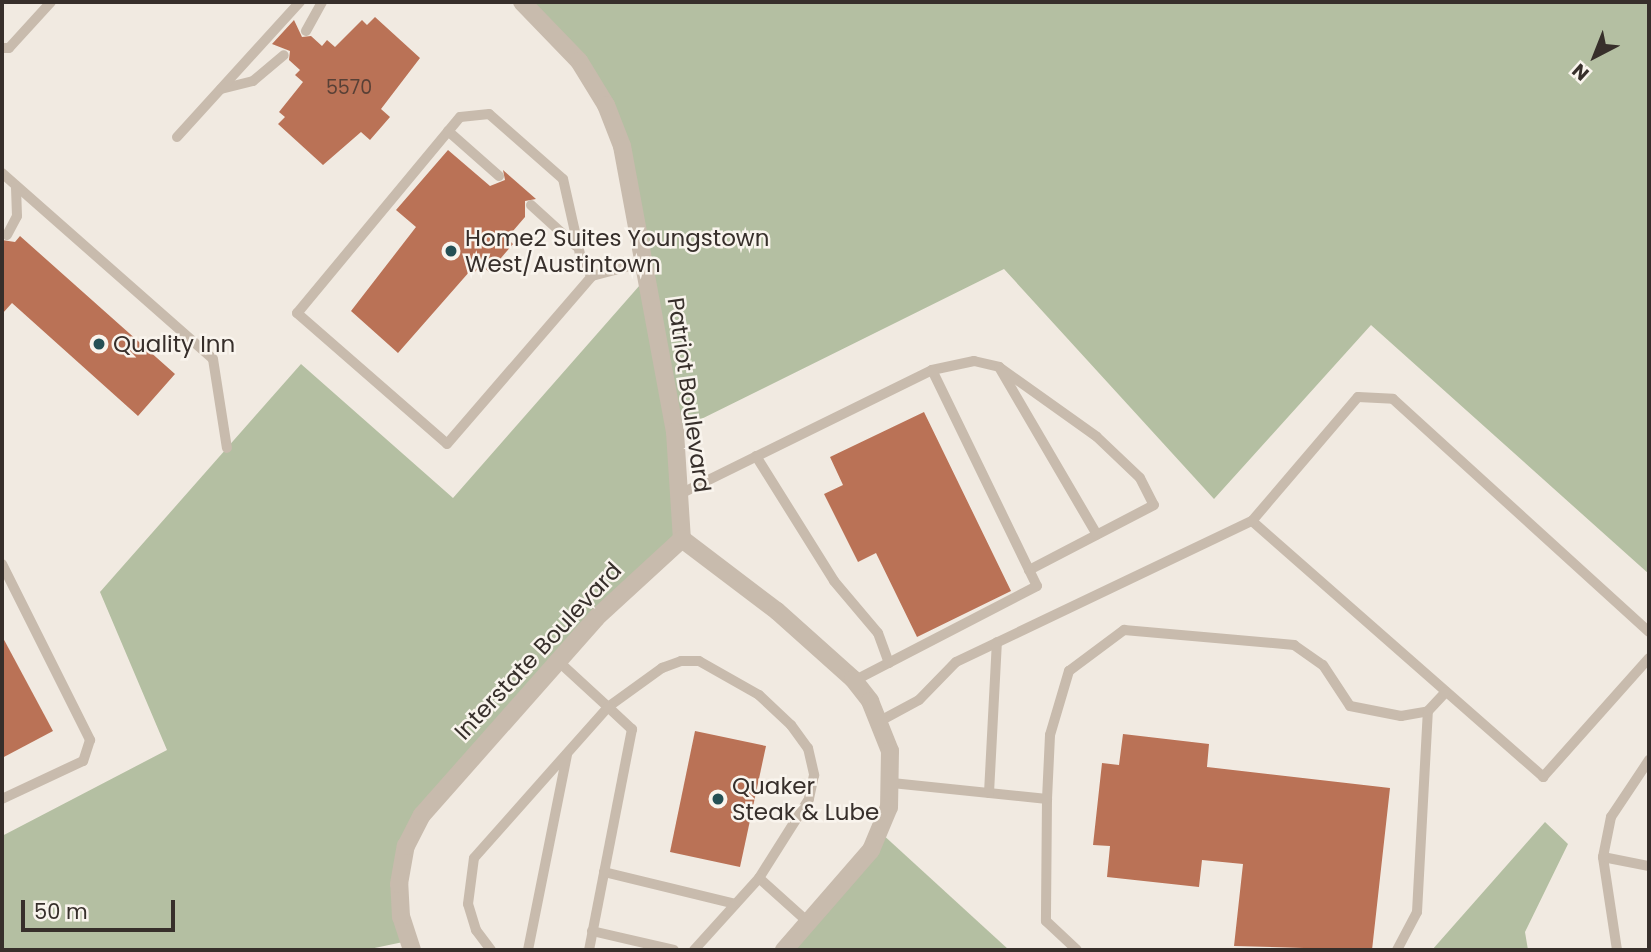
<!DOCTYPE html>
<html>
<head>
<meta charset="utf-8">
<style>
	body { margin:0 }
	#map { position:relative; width:1651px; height:952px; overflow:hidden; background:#f1eae1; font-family:Poppins,sans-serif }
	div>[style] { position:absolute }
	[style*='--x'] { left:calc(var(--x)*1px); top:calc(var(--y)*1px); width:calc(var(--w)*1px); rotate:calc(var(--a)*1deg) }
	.green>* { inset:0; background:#b4bfa2 }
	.building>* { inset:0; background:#ba7256 }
	.lane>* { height:10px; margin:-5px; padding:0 5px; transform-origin:5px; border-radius:5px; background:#c8bbad }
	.street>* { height:18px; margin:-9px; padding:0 9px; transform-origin:9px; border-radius:9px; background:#c8bbad }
	.dots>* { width:19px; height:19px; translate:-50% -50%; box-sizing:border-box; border:4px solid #f9f4ed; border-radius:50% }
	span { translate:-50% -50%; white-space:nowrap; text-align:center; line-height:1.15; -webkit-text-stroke:5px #f9f4ed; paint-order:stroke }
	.number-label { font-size:19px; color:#584036 }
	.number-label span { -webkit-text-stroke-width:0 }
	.poi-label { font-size:23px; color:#372f2b }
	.left { translate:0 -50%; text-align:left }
	.street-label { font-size:23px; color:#372f2b }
	.frame { position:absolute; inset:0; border:4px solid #372f2b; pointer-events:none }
	.north { position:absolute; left:1560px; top:21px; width:70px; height:70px; -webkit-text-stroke:5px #f9f4ed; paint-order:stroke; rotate:222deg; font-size:19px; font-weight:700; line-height:28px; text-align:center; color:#372f2b }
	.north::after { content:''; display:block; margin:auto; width:24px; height:32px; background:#372f2b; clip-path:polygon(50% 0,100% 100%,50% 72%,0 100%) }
	.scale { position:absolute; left:21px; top:900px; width:154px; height:32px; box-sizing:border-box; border:4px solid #372f2b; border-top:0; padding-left:9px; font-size:21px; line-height:24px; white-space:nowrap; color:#372f2b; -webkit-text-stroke:5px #f9f4ed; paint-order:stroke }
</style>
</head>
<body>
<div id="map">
	<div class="green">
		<i style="clip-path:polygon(522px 2px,1649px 2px,1649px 574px,1371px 325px,1214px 499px,1004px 269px,675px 432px,682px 539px,596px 618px,406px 846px,408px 941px,365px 950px,2px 950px,2px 836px,167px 750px,100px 592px,301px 364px,453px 498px,647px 277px,606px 105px)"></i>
		<i style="clip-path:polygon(1545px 822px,1568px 844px,1525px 932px,1528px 950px,1432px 950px)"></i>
		<i style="clip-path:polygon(880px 832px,1009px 950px,784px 950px)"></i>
	</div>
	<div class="building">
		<i style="clip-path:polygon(375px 17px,420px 58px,381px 109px,390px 117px,370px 140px,361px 132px,323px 165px,278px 124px,285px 117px,279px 112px,303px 82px,295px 75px,300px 70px,289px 60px,290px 51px,272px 44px,294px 20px,302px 37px,311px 36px,322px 46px,327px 40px,335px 47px,362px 20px,367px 25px)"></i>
		<i style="clip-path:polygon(448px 150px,490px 186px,505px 180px,503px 170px,536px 199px,525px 201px,525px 217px,507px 238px,513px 244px,489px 272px,481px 265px,473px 274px,470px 271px,398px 353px,351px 311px,416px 227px,396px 210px)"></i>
		<i style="clip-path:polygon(20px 236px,175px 374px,138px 416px,12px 303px,2px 314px,2px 240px,15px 242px)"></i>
		<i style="clip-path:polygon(924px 412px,1011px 591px,917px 637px,876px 553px,858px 562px,824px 494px,843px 485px,830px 457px)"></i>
		<i style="clip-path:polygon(2px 636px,53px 731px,2px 758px)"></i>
		<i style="clip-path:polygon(695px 731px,766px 746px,740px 867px,670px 852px)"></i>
		<i style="clip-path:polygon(1123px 734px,1209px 744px,1207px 767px,1390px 788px,1372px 950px,1234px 946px,1243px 864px,1202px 860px,1199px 887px,1107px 877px,1110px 846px,1093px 845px,1102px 763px,1119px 765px)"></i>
	</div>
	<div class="lane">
		<i style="--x:306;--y:31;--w:33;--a:-61"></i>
		<i style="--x:2;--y:48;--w:7;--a:0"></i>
		<i style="--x:9;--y:48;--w:62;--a:-47.6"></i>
		<i style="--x:221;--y:89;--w:33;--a:-14"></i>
		<i style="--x:253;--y:81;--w:40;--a:-40"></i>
		<i style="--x:448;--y:131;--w:68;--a:41.4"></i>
		<i style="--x:177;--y:137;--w:183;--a:-47.7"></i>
		<i style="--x:2;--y:173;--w:281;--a:41.4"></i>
		<i style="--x:213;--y:359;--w:90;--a:81.1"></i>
		<i style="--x:531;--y:205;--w:61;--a:42.3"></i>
		<i style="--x:7;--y:235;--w:21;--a:-62"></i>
		<i style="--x:17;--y:216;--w:30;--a:-92"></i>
		<i style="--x:592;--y:276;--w:16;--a:-128"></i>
		<i style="--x:582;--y:263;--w:86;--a:-102.7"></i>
		<i style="--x:563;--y:179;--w:98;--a:-138.7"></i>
		<i style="--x:489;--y:114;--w:29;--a:174"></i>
		<i style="--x:460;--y:117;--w:255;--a:129.7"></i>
		<i style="--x:297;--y:313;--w:199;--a:41.1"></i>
		<i style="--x:447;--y:444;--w:222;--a:-49.2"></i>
		<i style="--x:592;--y:276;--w:55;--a:-14.8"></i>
		<i style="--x:999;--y:367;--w:120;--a:35.5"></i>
		<i style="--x:1097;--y:437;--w:59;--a:43.6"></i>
		<i style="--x:1140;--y:478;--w:30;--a:63"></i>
		<i style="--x:1154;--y:505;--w:141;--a:152.5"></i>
		<i style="--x:932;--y:370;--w:43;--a:-12.1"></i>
		<i style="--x:974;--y:361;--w:26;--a:13"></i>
		<i style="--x:999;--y:367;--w:194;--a:59.7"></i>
		<i style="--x:756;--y:456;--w:147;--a:58"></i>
		<i style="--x:834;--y:581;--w:68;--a:49.8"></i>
		<i style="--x:878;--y:633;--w:32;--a:70"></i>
		<i style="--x:680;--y:494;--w:281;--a:-26.2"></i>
		<i style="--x:932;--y:370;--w:240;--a:64.1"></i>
		<i style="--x:1037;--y:586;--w:206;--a:152.6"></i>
		<i style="--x:1252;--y:521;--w:388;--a:41.3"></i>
		<i style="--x:1543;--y:777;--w:159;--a:-48.3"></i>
		<i style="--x:2;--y:564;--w:197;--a:63.4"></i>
		<i style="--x:90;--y:740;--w:22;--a:108"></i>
		<i style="--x:83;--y:761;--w:89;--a:154.9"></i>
		<i style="--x:558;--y:661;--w:68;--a:42.6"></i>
		<i style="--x:608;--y:707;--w:67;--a:-35.8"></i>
		<i style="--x:662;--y:668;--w:20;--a:-20"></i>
		<i style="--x:681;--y:661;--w:18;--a:0"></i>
		<i style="--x:699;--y:661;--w:69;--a:29.5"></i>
		<i style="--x:759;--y:695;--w:44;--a:43.2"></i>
		<i style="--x:791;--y:725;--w:29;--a:54"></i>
		<i style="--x:808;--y:748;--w:28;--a:77"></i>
		<i style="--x:814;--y:775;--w:25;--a:102"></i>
		<i style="--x:809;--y:799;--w:93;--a:122.3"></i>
		<i style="--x:759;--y:878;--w:67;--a:42"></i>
		<i style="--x:880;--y:721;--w:44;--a:-28.3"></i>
		<i style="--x:919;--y:700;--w:53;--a:-45.8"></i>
		<i style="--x:956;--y:662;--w:328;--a:-25.5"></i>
		<i style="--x:1252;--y:521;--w:163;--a:-49.5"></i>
		<i style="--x:1358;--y:397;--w:35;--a:3"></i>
		<i style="--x:1393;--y:399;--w:346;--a:42.3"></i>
		<i style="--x:892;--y:783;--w:156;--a:5.9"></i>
		<i style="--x:1047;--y:799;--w:122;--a:90.5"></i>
		<i style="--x:1046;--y:921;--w:42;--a:43.1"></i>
		<i style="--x:989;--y:793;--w:151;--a:-87"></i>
		<i style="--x:1047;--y:799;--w:64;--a:-87.3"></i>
		<i style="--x:1050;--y:735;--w:67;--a:-73.5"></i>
		<i style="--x:1069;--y:671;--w:69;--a:-36.7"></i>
		<i style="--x:1124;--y:630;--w:171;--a:5"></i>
		<i style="--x:1294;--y:645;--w:35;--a:35"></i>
		<i style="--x:1323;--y:665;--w:49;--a:56.6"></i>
		<i style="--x:1350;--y:706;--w:52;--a:11.1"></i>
		<i style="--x:1401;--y:716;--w:27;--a:-10"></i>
		<i style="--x:1603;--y:857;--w:47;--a:11.1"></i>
		<i style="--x:604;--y:872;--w:135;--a:13.7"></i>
		<i style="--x:592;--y:931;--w:84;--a:13"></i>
		<i style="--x:491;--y:950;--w:25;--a:-127"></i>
		<i style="--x:476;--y:930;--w:27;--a:-107"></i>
		<i style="--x:468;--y:904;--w:46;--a:-82.6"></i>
		<i style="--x:474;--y:858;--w:202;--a:-48.4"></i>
		<i style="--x:608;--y:707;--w:33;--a:43"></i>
		<i style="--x:632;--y:729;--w:225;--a:101"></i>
		<i style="--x:528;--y:950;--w:199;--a:-78.7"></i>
		<i style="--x:694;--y:950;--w:97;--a:-47.9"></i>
		<i style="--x:1397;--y:950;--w:43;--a:-62.2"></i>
		<i style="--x:1417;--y:912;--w:201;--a:-86.9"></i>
		<i style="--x:1428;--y:711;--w:26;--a:-47"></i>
		<i style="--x:1617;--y:950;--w:94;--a:-98.6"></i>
		<i style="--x:1603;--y:857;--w:41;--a:-78.7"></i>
		<i style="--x:1611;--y:817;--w:69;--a:-56.3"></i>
	</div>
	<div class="street">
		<i style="--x:522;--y:2;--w:82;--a:46"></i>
		<i style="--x:579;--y:61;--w:52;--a:58.5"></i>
		<i style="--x:606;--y:105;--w:44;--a:68.7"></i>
		<i style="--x:622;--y:146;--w:291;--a:79.5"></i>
		<i style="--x:675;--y:432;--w:107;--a:86.3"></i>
		<i style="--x:682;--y:539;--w:119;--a:37.2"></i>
		<i style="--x:777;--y:611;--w:102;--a:41.8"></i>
		<i style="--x:853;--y:679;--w:28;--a:52"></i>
		<i style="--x:870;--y:701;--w:54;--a:68.2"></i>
		<i style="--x:890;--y:751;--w:56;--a:91"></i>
		<i style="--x:889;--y:807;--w:47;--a:112.7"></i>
		<i style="--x:871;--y:850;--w:133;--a:131"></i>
		<i style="--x:412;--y:950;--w:35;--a:-108"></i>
		<i style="--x:401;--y:917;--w:33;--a:-93"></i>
		<i style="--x:399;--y:884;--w:39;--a:-80"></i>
		<i style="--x:406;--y:846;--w:35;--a:-63"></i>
		<i style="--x:422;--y:815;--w:263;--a:-48.5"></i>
		<i style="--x:596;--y:618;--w:117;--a:-42.6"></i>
	</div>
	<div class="dots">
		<i style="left:451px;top:251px;background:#255055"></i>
		<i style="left:99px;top:344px;background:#255055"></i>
		<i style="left:718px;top:799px;background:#255055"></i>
	</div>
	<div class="number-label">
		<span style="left:349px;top:88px">5570</span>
	</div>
	<div class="poi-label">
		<span class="left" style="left:465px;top:251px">Home2 Suites Youngstown<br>West/Austintown</span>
		<span class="left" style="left:113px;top:344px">Quality Inn</span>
		<span class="left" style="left:732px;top:799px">Quaker<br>Steak &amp; Lube</span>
	</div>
	<div class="street-label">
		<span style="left:689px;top:395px;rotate:82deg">Patriot Boulevard</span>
		<span style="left:538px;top:651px;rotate:-47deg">Interstate Boulevard</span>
	</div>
	<div class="frame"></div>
	<div class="north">N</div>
	<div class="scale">50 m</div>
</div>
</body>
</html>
